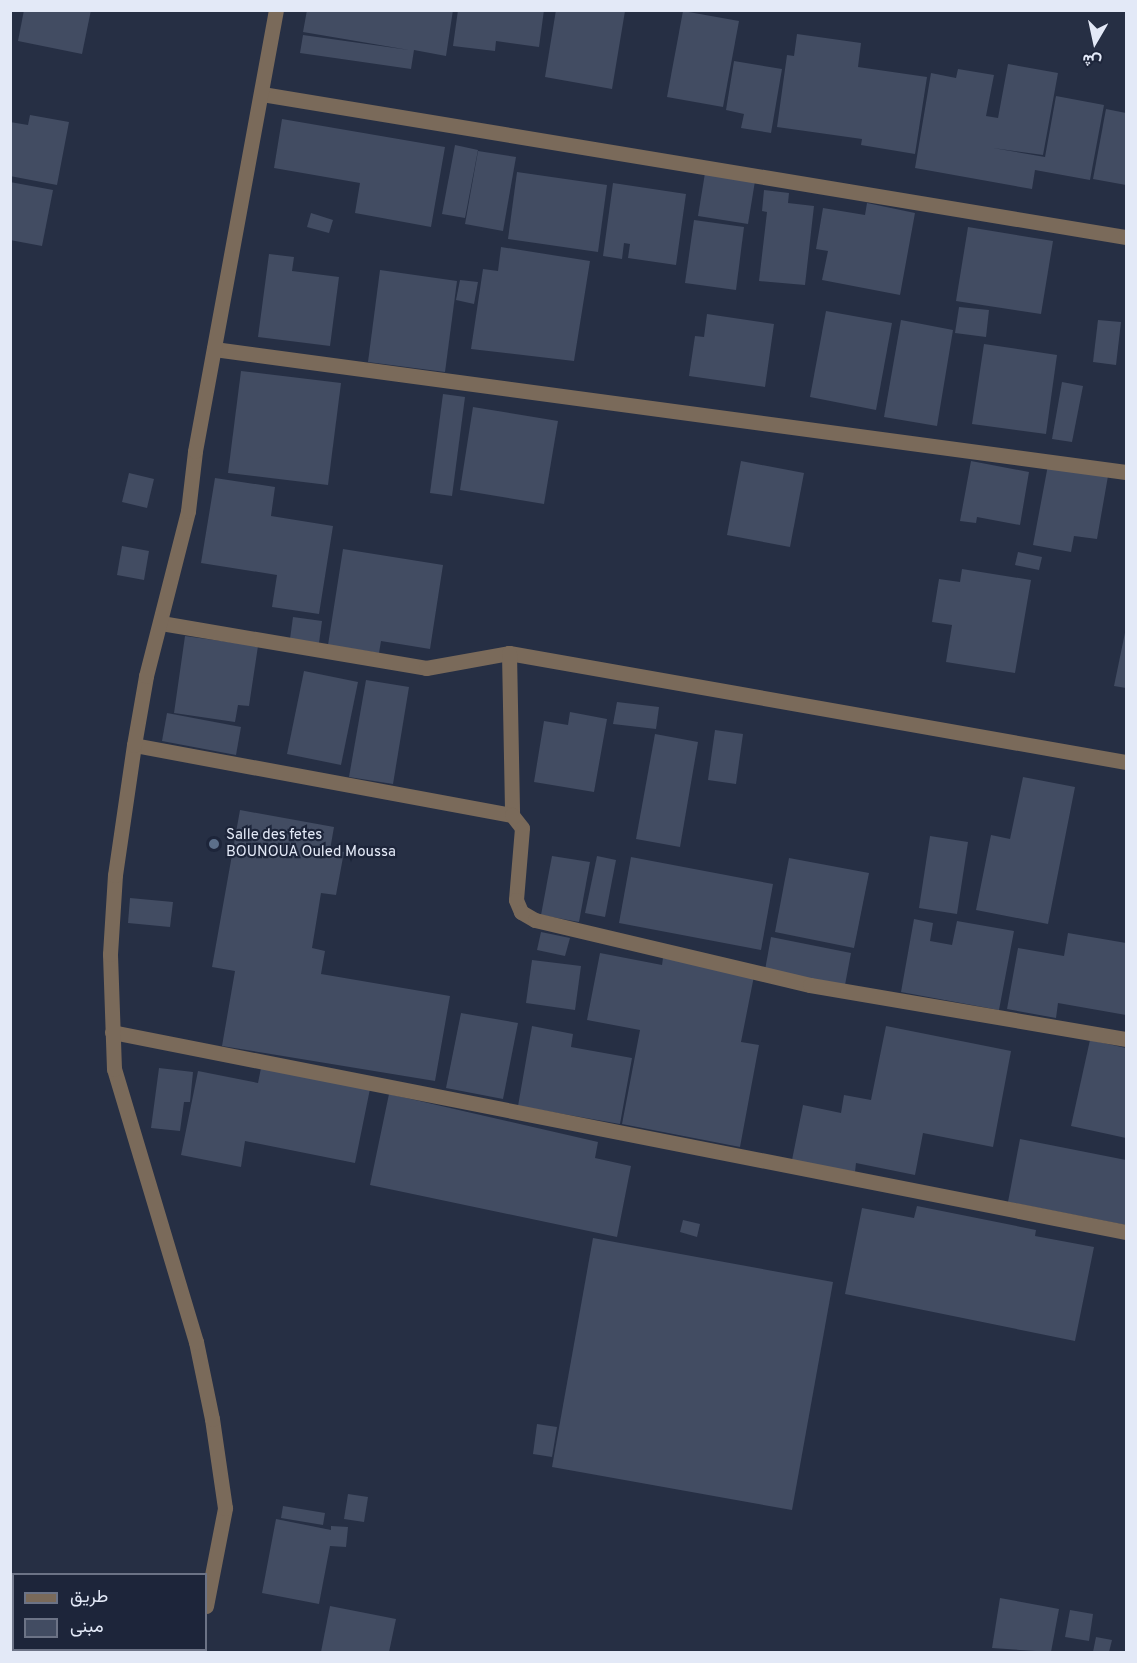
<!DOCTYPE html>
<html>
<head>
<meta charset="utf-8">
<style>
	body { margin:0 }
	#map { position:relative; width:1137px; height:1663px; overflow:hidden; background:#262f44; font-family:Overpass,Vazirmatn,sans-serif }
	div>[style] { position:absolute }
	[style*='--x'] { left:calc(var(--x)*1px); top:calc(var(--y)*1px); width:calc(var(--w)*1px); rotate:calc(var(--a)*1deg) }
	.building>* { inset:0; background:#424c62 }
	.minor>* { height:15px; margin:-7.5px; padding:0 7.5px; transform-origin:7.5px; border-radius:7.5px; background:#7a6a5a }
	.dots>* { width:16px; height:16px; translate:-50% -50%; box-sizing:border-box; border:3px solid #1d253a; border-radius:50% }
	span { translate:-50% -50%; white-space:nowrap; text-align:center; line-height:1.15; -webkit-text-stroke:4.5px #1d253a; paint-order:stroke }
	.poi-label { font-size:15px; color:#e3e9f7 }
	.left { translate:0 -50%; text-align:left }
	.frame { position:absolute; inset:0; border:12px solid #e3e9f7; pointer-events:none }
	.legend { position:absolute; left:12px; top:1573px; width:195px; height:78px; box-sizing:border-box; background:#1d253a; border:2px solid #6c7386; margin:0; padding:8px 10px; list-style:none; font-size:18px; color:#e3e9f7 }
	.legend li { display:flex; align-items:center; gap:12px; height:30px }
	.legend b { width:30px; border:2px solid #6c7386 }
	.north { position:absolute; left:1065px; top:12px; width:60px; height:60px; -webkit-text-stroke:4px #1d253a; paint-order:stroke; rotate:189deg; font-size:16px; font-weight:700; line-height:24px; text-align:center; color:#e3e9f7 }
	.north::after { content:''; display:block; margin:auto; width:21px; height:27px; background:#e3e9f7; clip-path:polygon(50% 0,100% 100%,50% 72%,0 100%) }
</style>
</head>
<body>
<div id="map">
	<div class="building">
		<i style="clip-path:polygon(24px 10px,91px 10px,82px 54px,18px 41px)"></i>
		<i style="clip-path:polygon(307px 10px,453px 10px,446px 56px,414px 50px,411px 69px,300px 53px,303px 35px,409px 50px,303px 32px)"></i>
		<i style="clip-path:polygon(458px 10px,544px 10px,539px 47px,496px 41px,495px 51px,453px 46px)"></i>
		<i style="clip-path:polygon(556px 10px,625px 11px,612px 89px,545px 77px)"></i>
		<i style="clip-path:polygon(683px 11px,739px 21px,723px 107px,667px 97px)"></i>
		<i style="clip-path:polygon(797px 34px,861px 43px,858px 67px,927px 77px,915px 154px,861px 145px,862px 139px,777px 127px,787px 55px,794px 56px)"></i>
		<i style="clip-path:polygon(734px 61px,782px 69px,771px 133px,741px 128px,744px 114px,726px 110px)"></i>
		<i style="clip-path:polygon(1008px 64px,1058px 73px,1043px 155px,993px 148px,1045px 157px,1056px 96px,1104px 105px,1090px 180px,1035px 170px,1032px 189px,915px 168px,931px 73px,956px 78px,958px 69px,994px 75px,986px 116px,998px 118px)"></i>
		<i style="clip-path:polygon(1106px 109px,1126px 113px,1126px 185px,1093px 179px)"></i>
		<i style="clip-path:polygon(30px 115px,69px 122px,57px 185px,10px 176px,10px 122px,28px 125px)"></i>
		<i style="clip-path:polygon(282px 119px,445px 147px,431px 227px,355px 213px,360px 183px,274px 168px)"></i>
		<i style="clip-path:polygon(455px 145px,478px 150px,465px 218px,442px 214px)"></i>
		<i style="clip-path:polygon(478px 151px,516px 157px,503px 231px,465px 224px)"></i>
		<i style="clip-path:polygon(517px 172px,607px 185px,598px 252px,508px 239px)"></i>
		<i style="clip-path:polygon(705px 173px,755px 181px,748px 224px,698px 216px)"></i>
		<i style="clip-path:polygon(10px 182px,53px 190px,42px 246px,10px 240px)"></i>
		<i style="clip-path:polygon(613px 183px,686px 194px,676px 265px,628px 258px,630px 244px,624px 243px,622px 259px,603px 256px)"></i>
		<i style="clip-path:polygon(764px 190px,789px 193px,788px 203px,814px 206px,805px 285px,759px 281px,767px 212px,762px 211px)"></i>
		<i style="clip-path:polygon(867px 203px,915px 213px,900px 295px,822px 280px,828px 251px,816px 249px,823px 208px,865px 215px)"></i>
		<i style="clip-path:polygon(311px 213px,333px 220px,329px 233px,307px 227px)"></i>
		<i style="clip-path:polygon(694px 220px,744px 227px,736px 290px,685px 283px)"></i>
		<i style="clip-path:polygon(968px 227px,1053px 241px,1041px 314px,956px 301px)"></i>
		<i style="clip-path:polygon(501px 247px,590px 261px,574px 361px,471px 349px,483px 269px,498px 271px)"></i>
		<i style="clip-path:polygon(269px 254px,294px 257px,292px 271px,339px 277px,330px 346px,258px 337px)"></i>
		<i style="clip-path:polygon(380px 270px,457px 281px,445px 372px,368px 362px)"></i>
		<i style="clip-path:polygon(460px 280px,478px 282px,474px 304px,456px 300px)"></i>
		<i style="clip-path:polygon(959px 307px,989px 310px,986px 337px,955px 333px)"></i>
		<i style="clip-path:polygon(826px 311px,892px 323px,876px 410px,810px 397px)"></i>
		<i style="clip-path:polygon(707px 314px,774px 324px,765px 387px,689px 376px,695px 336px,704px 337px)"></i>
		<i style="clip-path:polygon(901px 320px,953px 330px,937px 426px,884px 417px)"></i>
		<i style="clip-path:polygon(1098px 320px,1121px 322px,1116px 365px,1093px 362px)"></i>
		<i style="clip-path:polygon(984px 344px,1057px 355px,1046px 434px,972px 424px)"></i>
		<i style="clip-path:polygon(241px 371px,341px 383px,328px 485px,228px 473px)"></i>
		<i style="clip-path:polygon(1062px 382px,1083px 386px,1072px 442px,1052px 439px)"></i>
		<i style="clip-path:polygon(443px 394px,465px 397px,452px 496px,430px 493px)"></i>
		<i style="clip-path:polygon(473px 407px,558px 421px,544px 504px,460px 490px)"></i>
		<i style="clip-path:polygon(741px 461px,804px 473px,790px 547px,727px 535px)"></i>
		<i style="clip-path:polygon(971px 461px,1029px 472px,1020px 525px,977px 517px,976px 523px,960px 521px)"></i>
		<i style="clip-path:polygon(1048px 465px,1108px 476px,1097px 539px,1074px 536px,1071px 552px,1033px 545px)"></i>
		<i style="clip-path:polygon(129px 473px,154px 479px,147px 508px,122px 502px)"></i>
		<i style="clip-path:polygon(215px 478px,275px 487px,271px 516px,333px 526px,319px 614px,272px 607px,277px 575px,201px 563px)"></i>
		<i style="clip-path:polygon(122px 546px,149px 551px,144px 580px,117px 575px)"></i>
		<i style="clip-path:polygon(343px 549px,443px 565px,430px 649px,381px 641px,379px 653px,328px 645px)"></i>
		<i style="clip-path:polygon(1018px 552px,1042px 557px,1039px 570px,1015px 565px)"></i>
		<i style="clip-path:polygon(962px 569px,1031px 580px,1015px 673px,946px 662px,952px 625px,932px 622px,939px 579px,960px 582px)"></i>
		<i style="clip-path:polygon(293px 617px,322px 621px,319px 643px,290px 639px)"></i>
		<i style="clip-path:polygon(1126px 628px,1126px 688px,1114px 686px)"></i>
		<i style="clip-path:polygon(185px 636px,258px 646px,249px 706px,238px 705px,235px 722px,174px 713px)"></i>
		<i style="clip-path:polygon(304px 671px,358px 682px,341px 765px,287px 754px)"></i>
		<i style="clip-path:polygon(366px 680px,409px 687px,393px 784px,349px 777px)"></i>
		<i style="clip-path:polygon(617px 702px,659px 707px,656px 729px,613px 724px)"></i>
		<i style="clip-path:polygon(570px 712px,607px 719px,594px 792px,534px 782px,544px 721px,568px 725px)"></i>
		<i style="clip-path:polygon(167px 713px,241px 727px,236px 755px,162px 741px)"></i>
		<i style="clip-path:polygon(715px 730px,743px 734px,736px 784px,708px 780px)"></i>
		<i style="clip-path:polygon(655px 734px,698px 742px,680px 847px,636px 839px)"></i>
		<i style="clip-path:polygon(1023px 777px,1075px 787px,1048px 924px,976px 910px,991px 835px,1010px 839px)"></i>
		<i style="clip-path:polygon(240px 810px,334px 827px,330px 850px,344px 852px,336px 895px,321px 893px,312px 948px,325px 951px,321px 974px,450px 996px,435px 1081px,222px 1046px,235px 971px,212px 967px)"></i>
		<i style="clip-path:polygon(930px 836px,968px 842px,957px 914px,919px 908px)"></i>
		<i style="clip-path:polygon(552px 856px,590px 862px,579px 922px,541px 915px)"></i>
		<i style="clip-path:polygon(597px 856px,616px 860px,605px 917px,585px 913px)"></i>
		<i style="clip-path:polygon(631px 857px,773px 884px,761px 950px,619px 923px)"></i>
		<i style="clip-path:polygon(789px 858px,869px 873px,854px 948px,775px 932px)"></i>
		<i style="clip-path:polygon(130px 898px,173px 902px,170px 927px,128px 923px)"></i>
		<i style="clip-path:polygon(914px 919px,933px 923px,930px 941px,952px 945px,957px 921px,1014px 931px,999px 1010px,901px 992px)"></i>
		<i style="clip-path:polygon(541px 932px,570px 938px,565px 956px,537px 950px)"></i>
		<i style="clip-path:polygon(1068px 933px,1126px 943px,1126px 1015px,1058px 1003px,1056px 1018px,1007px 1009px,1018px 948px,1064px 956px)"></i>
		<i style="clip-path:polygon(771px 937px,851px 953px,845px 985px,765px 970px)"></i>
		<i style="clip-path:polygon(600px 953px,662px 965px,663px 958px,754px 976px,741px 1042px,759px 1045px,740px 1147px,622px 1124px,640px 1030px,587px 1020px)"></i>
		<i style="clip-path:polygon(532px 960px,581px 966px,575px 1010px,526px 1003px)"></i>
		<i style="clip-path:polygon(461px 1013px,518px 1023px,503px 1099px,446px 1088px)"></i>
		<i style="clip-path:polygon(532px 1026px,573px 1034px,571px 1047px,632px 1058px,620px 1124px,518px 1106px)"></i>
		<i style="clip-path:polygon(886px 1026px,1011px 1051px,993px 1147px,923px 1133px,915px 1175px,856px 1163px,855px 1172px,792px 1160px,803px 1105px,841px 1113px,844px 1095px,871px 1100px)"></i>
		<i style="clip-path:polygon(1090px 1040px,1126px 1048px,1126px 1138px,1071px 1126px)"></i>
		<i style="clip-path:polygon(262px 1063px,371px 1084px,355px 1163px,245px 1141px,241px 1167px,181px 1155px,198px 1071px,258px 1083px)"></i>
		<i style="clip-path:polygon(159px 1068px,193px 1072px,190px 1102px,184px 1102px,180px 1131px,151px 1128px)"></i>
		<i style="clip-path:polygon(389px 1094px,598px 1142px,595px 1158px,631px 1166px,617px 1237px,370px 1185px)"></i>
		<i style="clip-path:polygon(1020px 1139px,1126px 1160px,1126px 1225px,1008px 1202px)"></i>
		<i style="clip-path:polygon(917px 1206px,1036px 1230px,1035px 1236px,1094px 1247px,1075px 1341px,845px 1294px,862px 1208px,914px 1218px)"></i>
		<i style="clip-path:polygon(683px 1220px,700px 1224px,697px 1237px,680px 1232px)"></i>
		<i style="clip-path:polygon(593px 1238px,833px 1282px,792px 1510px,552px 1467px)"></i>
		<i style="clip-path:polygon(537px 1424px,557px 1427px,552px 1457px,533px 1454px)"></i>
		<i style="clip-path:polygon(348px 1494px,368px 1497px,364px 1522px,344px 1519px)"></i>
		<i style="clip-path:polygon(283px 1506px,325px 1513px,323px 1525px,281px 1518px)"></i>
		<i style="clip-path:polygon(276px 1519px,331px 1530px,331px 1526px,348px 1527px,346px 1547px,330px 1546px,319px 1604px,262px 1593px)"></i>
		<i style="clip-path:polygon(1000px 1598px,1059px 1609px,1051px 1652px,992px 1648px)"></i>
		<i style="clip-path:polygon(330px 1606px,396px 1619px,389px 1652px,321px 1652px)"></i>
		<i style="clip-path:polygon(1070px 1610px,1093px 1614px,1089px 1641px,1065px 1637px)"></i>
		<i style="clip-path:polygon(1096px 1637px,1112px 1640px,1109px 1652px,1093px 1652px)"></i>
	</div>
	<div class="minor">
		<i style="--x:262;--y:94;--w:876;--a:9.4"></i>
		<i style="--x:214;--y:349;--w:920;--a:7.68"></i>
		<i style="--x:161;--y:623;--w:269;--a:9.6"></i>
		<i style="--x:426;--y:668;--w:84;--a:-10.2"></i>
		<i style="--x:509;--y:653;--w:627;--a:10.02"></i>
		<i style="--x:509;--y:653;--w:162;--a:88.9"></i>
		<i style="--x:134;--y:745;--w:384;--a:10.5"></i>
		<i style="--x:512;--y:815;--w:16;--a:52"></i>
		<i style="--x:522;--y:828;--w:72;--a:94.8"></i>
		<i style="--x:516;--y:900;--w:13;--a:67"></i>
		<i style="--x:521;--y:912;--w:16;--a:30"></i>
		<i style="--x:535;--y:920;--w:283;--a:13.3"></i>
		<i style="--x:810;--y:985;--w:321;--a:9.7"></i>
		<i style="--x:112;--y:1032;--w:1034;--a:11.16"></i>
		<i style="--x:206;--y:1606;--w:100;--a:-79"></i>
		<i style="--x:225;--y:1508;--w:90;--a:-98.3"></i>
		<i style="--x:212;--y:1419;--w:79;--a:-101.7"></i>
		<i style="--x:196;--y:1342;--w:285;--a:-106.7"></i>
		<i style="--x:114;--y:1069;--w:115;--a:-92"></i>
		<i style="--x:110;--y:954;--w:79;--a:-86.4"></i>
		<i style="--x:115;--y:875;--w:131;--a:-81.7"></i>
		<i style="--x:134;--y:745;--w:70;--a:-80.1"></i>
		<i style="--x:146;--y:676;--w:170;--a:-75.7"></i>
		<i style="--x:188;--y:511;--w:60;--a:-83.3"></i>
		<i style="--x:195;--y:451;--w:448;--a:-79.6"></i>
		<i style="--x:197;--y:1652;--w:2;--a:-63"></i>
	</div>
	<div class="dots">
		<i style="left:214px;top:844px;background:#5c6f8a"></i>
	</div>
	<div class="poi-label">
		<span class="left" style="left:226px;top:844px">Salle des fetes<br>BOUNOUA Ouled Moussa</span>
	</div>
	<div class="frame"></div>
	<ul class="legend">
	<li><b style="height:8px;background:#7a6a5a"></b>طريق</li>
	<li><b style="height:16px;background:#424c62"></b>مبنى</li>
	</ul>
	<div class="north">ش</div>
</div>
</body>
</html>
